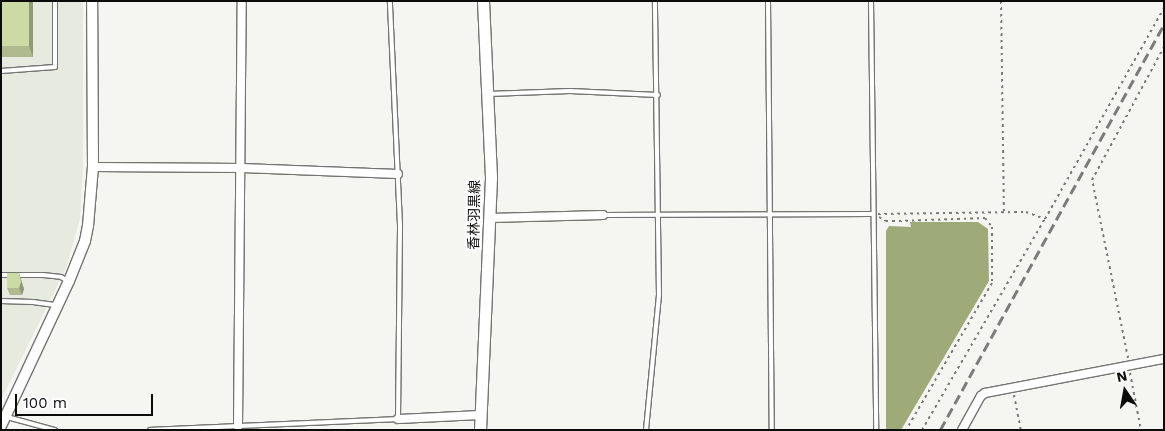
<!DOCTYPE html>
<html>
<head>
<meta charset="utf-8">
<style>
	body { margin:0 }
	#map { position:relative; width:1165px; height:431px; overflow:hidden; background:#f5f6f2; font-family:"Work Sans","Noto Sans JP",sans-serif }
	div>[style] { position:absolute }
	[style*='--x'] { left:calc(var(--x)*1px); top:calc(var(--y)*1px); width:calc(var(--w)*1px); rotate:calc(var(--a)*1deg) }
	.built>* { inset:0; background:#e7eadf }
	.water>* { inset:0; background:#9eab79 }
	.path>* { height:2px; margin-top:-1px; transform-origin:0; background:repeating-linear-gradient(90deg,#787876 0 2.5px,transparent 0 6.5px) }
	.roads { filter:drop-shadow(1px 0 #747572) drop-shadow(-1px 0 #747572) drop-shadow(0 1px #747572) drop-shadow(0 -1px #747572) }
	.service>* { height:4px; margin:-2px; padding:0 2px; transform-origin:2px; border-radius:2px; background:#fff }
	.minor>* { height:8px; margin:-4px; padding:0 4px; transform-origin:4px; border-radius:4px; background:#fff }
	.tertiary>* { height:10px; margin:-5px; padding:0 5px; transform-origin:5px; border-radius:5px; background:#fff }
	.secondary>* { height:11px; margin:-5.5px; padding:0 5.5px; transform-origin:5.5px; border-radius:5.5px; background:#fff }
	.rail>* { height:2.5px; margin-top:-1.25px; transform-origin:0; background:repeating-linear-gradient(90deg,#7b7c79 0 10px,transparent 0 15px) }
	.wall>* { inset:0; background:#afbb8f }
	.shaded-wall>* { inset:0; background:#8f9974 }
	.building>* { inset:0; background:#ccdaa6 }
	span { translate:-50% -50%; white-space:nowrap; text-align:center; line-height:1.15; -webkit-text-stroke:4.5px #fff; paint-order:stroke }
	.street-label { font-size:14px; color:#0b0b0a }
	.frame { position:absolute; inset:0; border:2px solid #0b0b0a; pointer-events:none }
	.north { position:absolute; left:1100px; top:366px; width:50px; height:50px; -webkit-text-stroke:4px #fff; paint-order:stroke; rotate:348deg; font-size:14px; font-weight:700; line-height:20px; text-align:center; color:#0b0b0a }
	.north::after { content:''; display:block; margin:auto; width:18px; height:22px; background:#0b0b0a; clip-path:polygon(50% 0,100% 100%,50% 72%,0 100%) }
	.scale { position:absolute; left:15px; top:394px; width:138px; height:22px; box-sizing:border-box; border:2px solid #0b0b0a; border-top:0; padding-left:6px; font-size:15px; line-height:18px; white-space:nowrap; color:#0b0b0a; -webkit-text-stroke:4px #fff; paint-order:stroke }
</style>
</head>
<body>
<div id="map">
	<div class="built">
		<i style="clip-path:polygon(1px 1px,83px 1px,83px 165px,80px 219px,66px 268px,1px 400px)"></i>
	</div>
	<div class="water">
		<i style="clip-path:polygon(910px 222px,978px 222px,988px 229px,989px 281px,901px 430px,886px 430px,886px 231px,889px 226px,911px 227px)"></i>
	</div>
	<div class="path">
		<i style="--x:1001;--y:1;--w:211;--a:89.2"></i>
		<i style="--x:878;--y:214;--w:148;--a:-0.8"></i>
		<i style="--x:1026;--y:212;--w:20;--a:20"></i>
		<i style="--x:879;--y:217;--w:8;--a:30"></i>
		<i style="--x:886;--y:221;--w:13;--a:0"></i>
		<i style="--x:899;--y:221;--w:86;--a:-2"></i>
		<i style="--x:985;--y:218;--w:11;--a:52"></i>
		<i style="--x:992;--y:227;--w:56;--a:90"></i>
		<i style="--x:992;--y:283;--w:170;--a:120.3"></i>
		<i style="--x:1128;--y:358;--w:182;--a:-101.4"></i>
		<i style="--x:1092;--y:180;--w:151;--a:-61.6"></i>
		<i style="--x:1130;--y:373;--w:58;--a:79.1"></i>
		<i style="--x:1014;--y:395;--w:36;--a:79"></i>
		<i style="--x:922;--y:430;--w:244;--a:-59.8"></i>
		<i style="--x:1045;--y:219;--w:242;--a:-60.6"></i>
	</div>
	<div class="roads">
		<div class="service">
			<i style="--x:768;--y:1;--w:429;--a:89.5"></i>
			<i style="--x:871;--y:1;--w:429;--a:89.3"></i>
			<i style="--x:1;--y:71;--w:54;--a:-4.2"></i>
			<i style="--x:55;--y:67;--w:66;--a:-90"></i>
			<i style="--x:488;--y:94;--w:82;--a:-2.1"></i>
			<i style="--x:570;--y:91;--w:88;--a:2.6"></i>
			<i style="--x:603;--y:215;--w:270;--a:-0.2"></i>
			<i style="--x:1;--y:275;--w:42;--a:0"></i>
			<i style="--x:43;--y:275;--w:18;--a:6"></i>
			<i style="--x:61;--y:277;--w:8;--a:30"></i>
			<i style="--x:1;--y:301;--w:32;--a:2"></i>
			<i style="--x:33;--y:302;--w:22;--a:8"></i>
			<i style="--x:7;--y:417;--w:50;--a:15.2"></i>
			<i style="--x:150;--y:430;--w:248;--a:-2.5"></i>
			<i style="--x:398;--y:419;--w:194;--a:-89.4"></i>
			<i style="--x:400;--y:225;--w:224;--a:-92.6"></i>
			<i style="--x:646;--y:430;--w:136;--a:-84.5"></i>
			<i style="--x:659;--y:295;--w:294;--a:-90.8"></i>
		</div>
		<div class="minor">
			<i style="--x:93;--y:167;--w:149;--a:0.4"></i>
			<i style="--x:242;--y:168;--w:156;--a:2.2"></i>
			<i style="--x:490;--y:218;--w:113;--a:-1.5"></i>
			<i style="--x:398;--y:419;--w:83;--a:-2.8"></i>
			<i style="--x:238;--y:426;--w:425;--a:-89.5"></i>
			<i style="--x:962;--y:430;--w:39;--a:-61"></i>
			<i style="--x:981;--y:396;--w:5;--a:-37"></i>
			<i style="--x:985;--y:393;--w:182;--a:-10.8"></i>
		</div>
		<div class="tertiary">
			<i style="--x:1;--y:426;--w:160;--a:-64.9"></i>
			<i style="--x:69;--y:281;--w:43;--a:-68.2"></i>
			<i style="--x:85;--y:241;--w:15;--a:-79"></i>
			<i style="--x:88;--y:226;--w:59;--a:-85.2"></i>
			<i style="--x:93;--y:167;--w:166;--a:-90.3"></i>
		</div>
		<div class="secondary">
			<i style="--x:480;--y:430;--w:253;--a:-87.5"></i>
			<i style="--x:491;--y:177;--w:176;--a:-92.6"></i>
		</div>
	</div>
	<div class="rail">
		<i style="--x:940;--y:430;--w:463;--a:-61.1"></i>
	</div>
	<div class="wall">
		<i style="clip-path:polygon(1px 1px,33px 1px,33px 57px,1px 57px)"></i>
		<i style="clip-path:polygon(19px 273px,24px 289px,22px 295px,10px 295px,7px 288px)"></i>
	</div>
	<div class="shaded-wall">
		<i style="clip-path:polygon(29px 1px,33px 1px,33px 57px,29px 46px)"></i>
		<i style="clip-path:polygon(19px 273px,24px 289px,22px 295px,19px 288px)"></i>
	</div>
	<div class="building">
		<i style="clip-path:polygon(1px 1px,29px 1px,29px 46px,1px 46px)"></i>
		<i style="clip-path:polygon(7px 273px,19px 273px,21px 282px,19px 288px,7px 288px)"></i>
	</div>
	<div class="street-label">
		<span style="left:474px;top:215px;rotate:-89deg">香林羽黒線</span>
	</div>
	<div class="frame"></div>
	<div class="north">N</div>
	<div class="scale">100 m</div>
</div>
</body>
</html>
